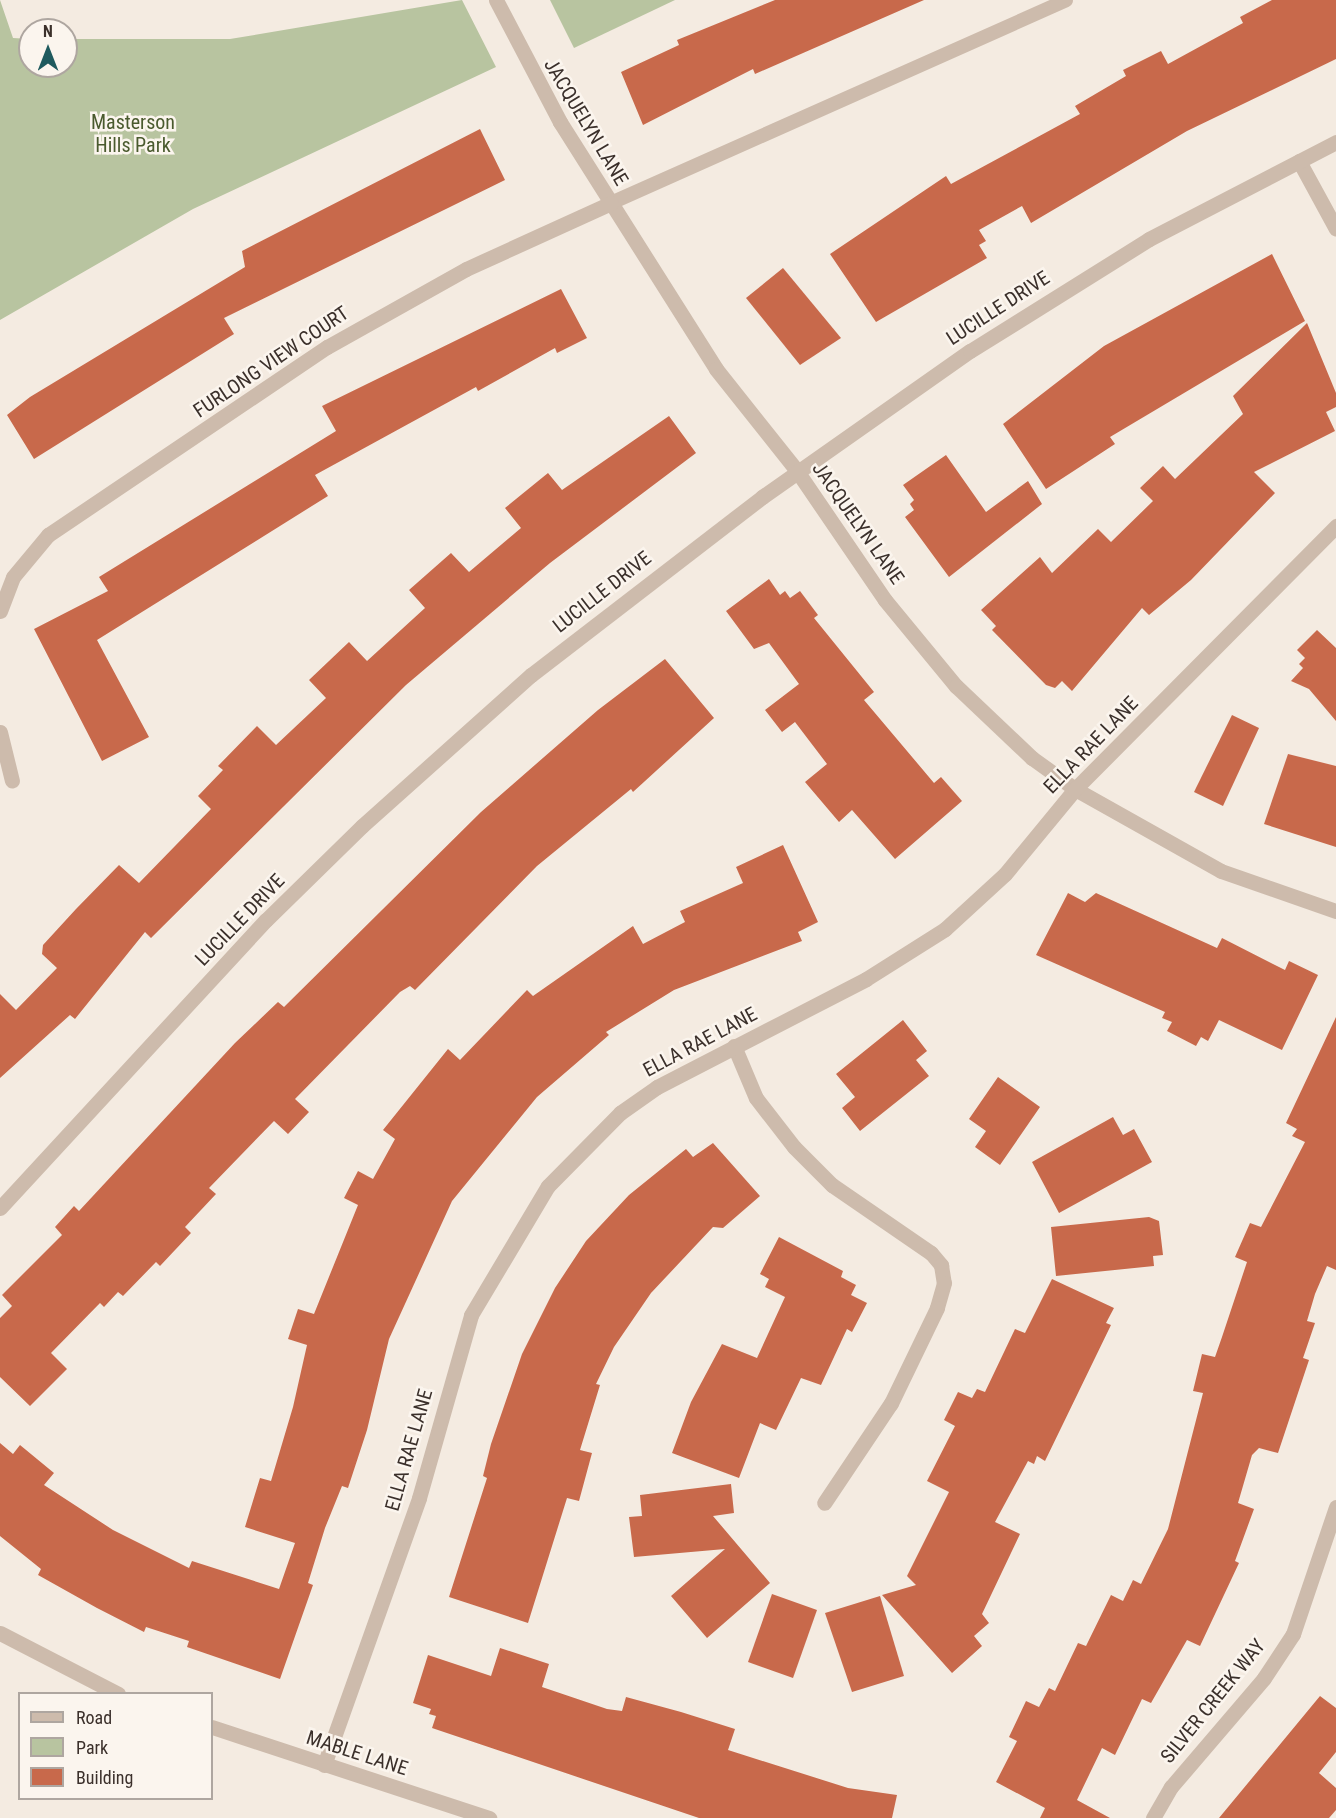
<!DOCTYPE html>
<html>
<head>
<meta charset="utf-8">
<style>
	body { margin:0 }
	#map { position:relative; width:1336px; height:1818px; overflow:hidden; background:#f4ebe1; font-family:"Roboto Condensed",sans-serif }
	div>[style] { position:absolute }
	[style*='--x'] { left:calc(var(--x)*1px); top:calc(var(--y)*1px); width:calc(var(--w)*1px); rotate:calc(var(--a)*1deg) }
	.green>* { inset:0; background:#b8c4a0 }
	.building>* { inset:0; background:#c8694b }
	.service>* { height:14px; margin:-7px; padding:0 7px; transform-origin:7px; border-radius:7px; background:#cdbbac }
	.minor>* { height:15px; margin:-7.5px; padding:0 7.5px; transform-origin:7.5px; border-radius:7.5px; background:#cdbbac }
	span { translate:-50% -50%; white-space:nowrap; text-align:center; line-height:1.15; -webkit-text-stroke:5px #fbf5ee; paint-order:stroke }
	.park-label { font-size:20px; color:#4a5a2e }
	.street-label { font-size:20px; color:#3b302b }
	.legend { position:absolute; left:18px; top:1692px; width:195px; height:108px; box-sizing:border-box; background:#fbf5ee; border:2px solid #aea6a0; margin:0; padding:8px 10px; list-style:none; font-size:18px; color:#3b302b }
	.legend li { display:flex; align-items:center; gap:12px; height:30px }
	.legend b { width:30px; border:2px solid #aea6a0 }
	.north { position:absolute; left:18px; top:18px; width:60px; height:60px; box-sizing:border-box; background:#fbf5ee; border:2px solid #aea6a0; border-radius:50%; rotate:0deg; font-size:16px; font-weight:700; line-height:24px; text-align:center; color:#3b302b }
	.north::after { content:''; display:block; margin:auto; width:21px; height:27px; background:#1f5a5e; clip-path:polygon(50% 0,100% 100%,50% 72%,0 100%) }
</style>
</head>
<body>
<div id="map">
	<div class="green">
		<i style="clip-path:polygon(0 0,13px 38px,30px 39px,30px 66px,66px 66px,66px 39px,230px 39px,462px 0,496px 67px,193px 209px,0 320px)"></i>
		<i style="clip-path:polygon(550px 0,675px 0,574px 48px)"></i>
	</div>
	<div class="building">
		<i style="clip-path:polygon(775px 0,924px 0,755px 74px,753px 69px,643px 125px,621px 72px,679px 45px,677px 40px)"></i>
		<i style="clip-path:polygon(1272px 0,1336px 0,1336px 59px,1187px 131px,1031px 223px,1022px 206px,979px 230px,986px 241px,979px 245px,987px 258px,876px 322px,830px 254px,946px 176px,951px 184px,1080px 114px,1075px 106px,1126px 76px,1123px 70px,1161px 51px,1168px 64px,1243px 23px,1240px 17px)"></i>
		<i style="clip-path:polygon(480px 129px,505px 180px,224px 318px,234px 334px,34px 459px,7px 415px,30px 397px,245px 267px,242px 251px)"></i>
		<i style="clip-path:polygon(1272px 254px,1305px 321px,1110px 437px,1115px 444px,1046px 489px,1003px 424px,1104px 346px)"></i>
		<i style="clip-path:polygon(783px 268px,841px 338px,800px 365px,746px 298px)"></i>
		<i style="clip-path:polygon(561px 289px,587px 338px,557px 353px,555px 348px,478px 391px,476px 387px,315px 475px,328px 496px,97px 640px,149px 737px,102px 761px,34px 629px,108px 591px,99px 577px,336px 431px,322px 406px)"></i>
		<i style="clip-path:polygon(1307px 323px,1336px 393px,1336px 407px,1326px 412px,1335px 431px,1254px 472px,1275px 493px,1191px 580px,1149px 615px,1142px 608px,1072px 691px,1062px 681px,1055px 688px,1046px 685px,992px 630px,996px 626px,981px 610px,1040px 557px,1052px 573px,1098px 529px,1111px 542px,1153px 501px,1140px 488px,1163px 466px,1175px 479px,1243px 414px,1233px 396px)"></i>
		<i style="clip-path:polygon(669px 416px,696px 453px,550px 563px,406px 685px,151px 938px,145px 932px,75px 1019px,70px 1015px,0 1078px,0 994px,16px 1010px,57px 968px,42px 954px,43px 945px,76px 909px,119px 865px,139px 883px,211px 809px,198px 796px,223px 770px,218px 766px,257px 726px,276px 745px,326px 698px,309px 680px,349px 642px,367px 661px,425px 608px,409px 590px,451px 553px,469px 572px,521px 528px,505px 508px,548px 473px,562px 490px)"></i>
		<i style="clip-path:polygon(946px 455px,986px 512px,1028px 481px,1042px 504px,949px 577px,905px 517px,914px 510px,910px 504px,914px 500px,903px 485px)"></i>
		<i style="clip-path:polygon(769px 579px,780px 595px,785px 591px,790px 598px,800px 591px,818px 615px,814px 618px,874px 692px,864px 700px,934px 783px,941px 777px,962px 801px,895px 859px,852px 810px,839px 822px,805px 782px,827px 764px,795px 722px,782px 732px,765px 710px,799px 684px,769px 643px,754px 649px,726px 611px)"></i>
		<i style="clip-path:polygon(1317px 630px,1336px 648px,1336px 721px,1309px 689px,1291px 681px,1303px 668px,1299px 664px,1305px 658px,1297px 650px)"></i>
		<i style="clip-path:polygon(665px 659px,714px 718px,633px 792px,631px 789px,537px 866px,415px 990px,410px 986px,400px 992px,295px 1099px,309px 1112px,288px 1134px,274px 1121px,209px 1188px,216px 1194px,185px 1227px,191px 1233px,160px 1266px,156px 1262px,123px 1296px,118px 1292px,104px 1307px,100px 1303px,51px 1353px,67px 1369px,30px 1406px,0 1377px,0 1318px,12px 1306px,2px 1295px,62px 1235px,55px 1227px,74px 1206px,79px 1211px,235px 1043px,278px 1002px,284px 1007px,481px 812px,598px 710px)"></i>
		<i style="clip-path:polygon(1232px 715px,1259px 728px,1223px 806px,1194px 792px)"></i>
		<i style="clip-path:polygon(1288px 754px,1336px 766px,1336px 847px,1264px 824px)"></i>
		<i style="clip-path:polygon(783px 845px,818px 922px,798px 932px,802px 941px,674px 990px,606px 1032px,609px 1035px,537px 1097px,452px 1201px,389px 1339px,367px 1430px,348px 1488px,342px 1486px,325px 1528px,308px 1583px,313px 1585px,280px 1679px,187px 1647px,189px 1641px,146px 1627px,144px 1632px,97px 1608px,38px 1575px,41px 1569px,0 1536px,0 1443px,13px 1454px,20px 1445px,54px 1473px,44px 1485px,113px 1530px,189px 1568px,192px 1561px,279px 1589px,295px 1543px,245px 1527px,260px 1478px,271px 1481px,293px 1407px,307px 1345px,288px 1339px,298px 1309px,314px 1314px,358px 1205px,344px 1198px,358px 1171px,373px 1179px,395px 1139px,383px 1130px,448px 1049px,460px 1060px,527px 990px,533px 996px,633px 926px,643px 944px,685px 922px,680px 911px,743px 883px,736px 867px)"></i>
		<i style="clip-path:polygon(1068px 893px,1085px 902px,1096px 893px,1217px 948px,1222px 938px,1285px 970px,1289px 961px,1318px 975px,1282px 1050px,1219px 1020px,1208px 1041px,1201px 1037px,1196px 1046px,1167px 1031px,1172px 1022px,1162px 1018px,1165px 1012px,1036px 955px)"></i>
		<i style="clip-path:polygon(1336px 1017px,1336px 1270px,1327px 1266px,1315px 1294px,1307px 1321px,1315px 1323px,1303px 1358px,1309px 1360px,1278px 1453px,1259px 1448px,1252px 1455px,1238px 1503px,1254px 1509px,1235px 1561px,1239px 1563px,1200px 1646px,1187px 1640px,1151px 1703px,1142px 1699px,1115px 1755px,1102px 1748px,1077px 1800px,1110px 1818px,1040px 1818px,1045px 1808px,996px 1782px,1017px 1741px,1009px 1737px,1026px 1701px,1039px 1707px,1049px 1688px,1055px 1691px,1078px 1643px,1086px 1646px,1111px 1595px,1123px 1601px,1133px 1580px,1141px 1584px,1168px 1529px,1203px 1393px,1193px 1391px,1202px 1354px,1215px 1357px,1222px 1337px,1247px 1262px,1235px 1257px,1250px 1223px,1261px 1227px,1305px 1142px,1292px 1136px,1297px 1129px,1286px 1123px)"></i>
		<i style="clip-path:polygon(903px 1020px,927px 1051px,916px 1060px,929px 1076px,860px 1131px,842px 1108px,855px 1097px,836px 1074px)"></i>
		<i style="clip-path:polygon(998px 1077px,1040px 1107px,1000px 1165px,975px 1147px,986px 1131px,969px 1119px)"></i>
		<i style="clip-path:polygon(1113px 1117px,1123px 1135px,1134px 1129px,1152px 1162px,1059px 1213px,1032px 1162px)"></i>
		<i style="clip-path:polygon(713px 1143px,760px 1196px,723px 1228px,713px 1227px,651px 1293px,614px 1347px,596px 1384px,600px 1385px,580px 1450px,592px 1453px,579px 1501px,567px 1498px,528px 1623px,449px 1597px,487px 1478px,483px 1476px,491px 1444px,522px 1354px,555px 1288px,586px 1241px,629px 1195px,686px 1149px,693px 1157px)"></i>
		<i style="clip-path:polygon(1149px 1217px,1159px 1221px,1163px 1255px,1153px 1256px,1154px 1266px,1056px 1276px,1051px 1227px)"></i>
		<i style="clip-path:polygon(779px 1237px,843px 1271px,841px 1277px,856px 1285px,851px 1295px,867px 1303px,852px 1332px,847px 1329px,821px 1385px,801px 1378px,776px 1430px,760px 1423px,739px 1478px,672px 1453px,691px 1402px,722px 1344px,757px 1358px,785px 1297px,765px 1287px,769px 1279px,760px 1274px)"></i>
		<i style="clip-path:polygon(1052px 1279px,1114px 1308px,1106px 1323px,1111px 1325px,1045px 1461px,1037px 1456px,1034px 1464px,1028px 1461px,995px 1522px,1020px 1534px,982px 1614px,989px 1623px,974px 1636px,982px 1646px,952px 1673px,882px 1595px,916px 1585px,907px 1576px,949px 1492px,927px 1481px,955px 1426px,944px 1420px,958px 1392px,972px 1398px,977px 1389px,985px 1392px,1015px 1329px,1025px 1333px)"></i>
		<i style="clip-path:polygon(731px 1484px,734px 1513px,713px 1516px,770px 1583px,707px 1638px,671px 1596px,725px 1549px,634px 1557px,629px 1517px,642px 1516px,640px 1495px)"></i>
		<i style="clip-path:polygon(772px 1594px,817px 1610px,793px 1678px,748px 1662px)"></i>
		<i style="clip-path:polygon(880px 1596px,904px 1676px,852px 1692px,825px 1613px)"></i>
		<i style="clip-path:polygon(500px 1648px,549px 1664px,542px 1687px,607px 1709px,622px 1711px,626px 1697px,681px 1712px,735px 1729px,728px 1750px,848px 1788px,897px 1795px,892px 1818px,699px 1818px,432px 1728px,436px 1716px,429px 1714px,431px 1709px,413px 1703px,428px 1655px,491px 1676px)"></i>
		<i style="clip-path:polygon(1320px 1696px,1336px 1708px,1336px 1752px,1319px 1773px,1336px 1788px,1336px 1810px,1329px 1818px,1219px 1818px)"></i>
	</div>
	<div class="service">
		<i style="--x:611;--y:203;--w:498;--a:-24"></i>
	</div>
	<div class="minor">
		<i style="--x:496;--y:0;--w:138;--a:62.3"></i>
		<i style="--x:560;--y:122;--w:292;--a:57.7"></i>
		<i style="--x:716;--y:369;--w:130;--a:51.5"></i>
		<i style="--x:797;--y:471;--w:156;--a:55.7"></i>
		<i style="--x:885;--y:600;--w:112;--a:50.5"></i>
		<i style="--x:956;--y:686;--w:105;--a:43.5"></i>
		<i style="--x:1032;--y:758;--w:53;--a:35.8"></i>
		<i style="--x:1075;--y:789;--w:167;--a:29.3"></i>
		<i style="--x:1221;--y:871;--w:122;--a:19.2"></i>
		<i style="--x:1299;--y:161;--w:77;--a:61.4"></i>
		<i style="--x:0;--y:611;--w:36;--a:-69"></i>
		<i style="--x:13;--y:577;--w:55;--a:-50.2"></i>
		<i style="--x:48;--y:535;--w:336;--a:-34"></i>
		<i style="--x:327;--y:347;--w:159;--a:-29.3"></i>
		<i style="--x:466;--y:269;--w:159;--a:-24.5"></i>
		<i style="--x:0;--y:732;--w:50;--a:76.2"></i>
		<i style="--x:734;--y:1046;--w:56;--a:67.1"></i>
		<i style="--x:756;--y:1098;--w:62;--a:52.2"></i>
		<i style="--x:794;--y:1147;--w:54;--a:45"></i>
		<i style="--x:832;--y:1185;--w:120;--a:34.5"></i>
		<i style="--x:931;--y:1253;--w:16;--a:50"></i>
		<i style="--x:941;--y:1265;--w:18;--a:81"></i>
		<i style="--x:944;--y:1283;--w:26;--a:106"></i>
		<i style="--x:937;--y:1308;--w:106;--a:115.8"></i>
		<i style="--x:891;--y:1403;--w:120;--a:123.8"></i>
		<i style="--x:0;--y:1208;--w:392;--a:-47.3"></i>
		<i style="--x:266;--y:920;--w:134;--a:-44.4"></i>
		<i style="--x:362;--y:826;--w:227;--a:-41.8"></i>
		<i style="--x:531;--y:675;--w:292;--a:-37.6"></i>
		<i style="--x:762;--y:497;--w:254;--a:-35.1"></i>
		<i style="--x:970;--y:351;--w:211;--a:-32"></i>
		<i style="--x:1149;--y:239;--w:211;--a:-27.4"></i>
		<i style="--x:0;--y:1633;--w:133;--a:27.3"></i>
		<i style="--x:212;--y:1727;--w:292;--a:18.2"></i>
		<i style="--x:324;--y:1765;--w:283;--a:-70.4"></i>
		<i style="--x:419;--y:1498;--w:190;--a:-74.1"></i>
		<i style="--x:471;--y:1315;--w:150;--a:-59.2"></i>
		<i style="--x:548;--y:1186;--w:103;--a:-45.4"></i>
		<i style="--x:620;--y:1113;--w:45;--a:-35.1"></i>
		<i style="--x:657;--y:1087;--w:235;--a:-27.3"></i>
		<i style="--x:866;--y:979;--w:93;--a:-32.3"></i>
		<i style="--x:945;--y:929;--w:81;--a:-42.5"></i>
		<i style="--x:1005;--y:874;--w:110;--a:-50.5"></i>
		<i style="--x:1075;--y:789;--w:371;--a:-45.2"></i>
		<i style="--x:1153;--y:1818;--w:36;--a:-60"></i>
		<i style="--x:1171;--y:1787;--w:143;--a:-49.5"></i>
		<i style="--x:1264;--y:1678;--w:53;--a:-56.6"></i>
		<i style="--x:1293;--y:1634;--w:134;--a:-71.3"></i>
	</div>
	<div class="park-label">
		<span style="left:133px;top:134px">Masterson<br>Hills Park</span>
	</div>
	<div class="street-label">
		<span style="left:586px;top:122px;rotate:59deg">JACQUELYN LANE</span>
		<span style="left:998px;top:308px;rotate:-33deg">LUCILLE DRIVE</span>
		<span style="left:271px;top:362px;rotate:-34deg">FURLONG VIEW COURT</span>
		<span style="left:858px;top:523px;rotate:55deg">JACQUELYN LANE</span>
		<span style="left:602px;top:592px;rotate:-38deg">LUCILLE DRIVE</span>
		<span style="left:1091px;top:745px;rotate:-46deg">ELLA RAE LANE</span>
		<span style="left:240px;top:920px;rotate:-46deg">LUCILLE DRIVE</span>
		<span style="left:700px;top:1042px;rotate:-28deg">ELLA RAE LANE</span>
		<span style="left:409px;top:1450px;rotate:-74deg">ELLA RAE LANE</span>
		<span style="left:1213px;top:1701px;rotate:-51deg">SILVER CREEK WAY</span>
		<span style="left:357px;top:1753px;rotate:18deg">MABLE LANE</span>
	</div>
	<ul class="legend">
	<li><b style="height:8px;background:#cdbbac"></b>Road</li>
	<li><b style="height:16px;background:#b8c4a0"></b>Park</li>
	<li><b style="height:16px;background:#c8694b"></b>Building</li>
	</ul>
	<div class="north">N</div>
</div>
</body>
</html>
